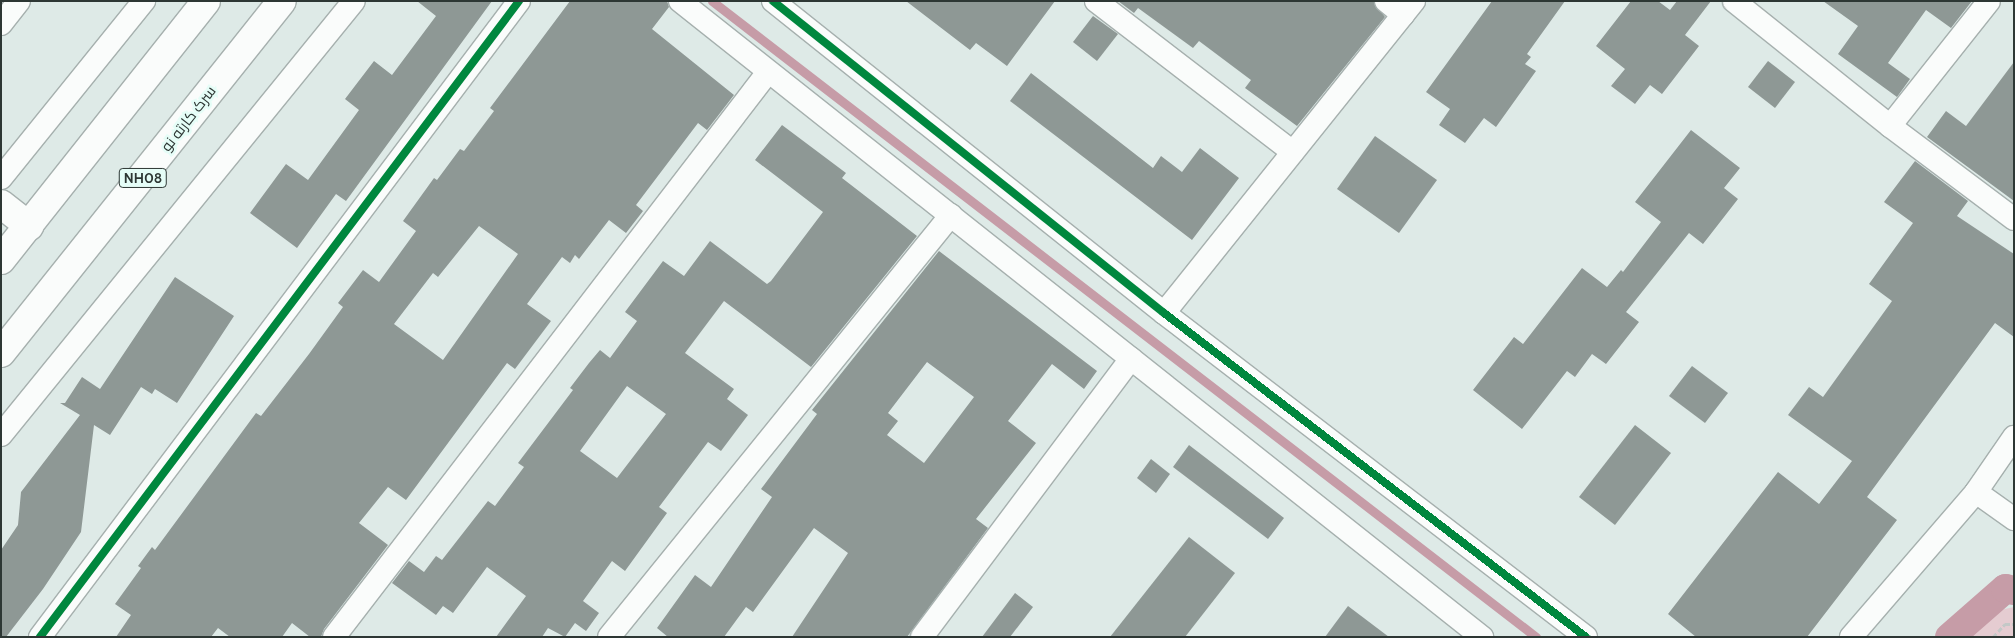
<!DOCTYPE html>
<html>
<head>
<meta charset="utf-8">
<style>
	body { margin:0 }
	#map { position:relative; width:2015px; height:638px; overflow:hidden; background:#deeae7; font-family:Cabin,Cairo,sans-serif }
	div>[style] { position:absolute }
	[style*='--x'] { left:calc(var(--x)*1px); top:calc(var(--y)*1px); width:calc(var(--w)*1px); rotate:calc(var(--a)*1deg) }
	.green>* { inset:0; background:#e5ccd1 }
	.stream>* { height:9px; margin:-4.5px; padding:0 4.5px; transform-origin:4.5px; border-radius:4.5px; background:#c69ca7 }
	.canal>* { height:29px; margin:-14.5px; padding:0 14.5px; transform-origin:14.5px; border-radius:14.5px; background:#c69ca7 }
	.building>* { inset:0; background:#8e9895 }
	.path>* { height:3px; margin-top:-1.5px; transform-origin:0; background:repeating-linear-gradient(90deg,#c4c8c7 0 5px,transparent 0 7.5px) }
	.roads { filter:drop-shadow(1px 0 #a6b0ae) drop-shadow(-1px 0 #a6b0ae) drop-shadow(0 1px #a6b0ae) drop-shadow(0 -1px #a6b0ae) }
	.minor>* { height:22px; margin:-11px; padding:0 11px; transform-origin:11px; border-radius:11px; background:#fafcfb }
	.trunk>* { height:28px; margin:-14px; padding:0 14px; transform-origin:14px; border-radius:14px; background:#fafcfb }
	.cycleway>* { height:8px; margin:-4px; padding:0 4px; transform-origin:4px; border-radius:4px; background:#00873e }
	span { translate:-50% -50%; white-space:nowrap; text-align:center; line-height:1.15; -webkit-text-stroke:5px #e5fdf7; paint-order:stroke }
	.shield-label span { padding:1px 4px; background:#e5fdf7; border:1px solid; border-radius:4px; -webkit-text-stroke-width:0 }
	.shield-label { font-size:14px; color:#2d3734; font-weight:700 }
	.street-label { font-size:15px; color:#2d3734 }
	.frame { position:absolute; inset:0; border:2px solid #2d3734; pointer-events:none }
</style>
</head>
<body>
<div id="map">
	<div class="green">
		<i style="clip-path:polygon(2014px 607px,2014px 637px,1966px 637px,1987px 613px)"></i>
	</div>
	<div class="stream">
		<i style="--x:712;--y:1;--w:1041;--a:37.66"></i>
	</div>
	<div class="canal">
		<i style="--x:1949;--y:637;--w:74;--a:-41.2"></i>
		<i style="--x:2005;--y:588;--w:9;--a:13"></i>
	</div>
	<div class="building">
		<i style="clip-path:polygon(417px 1px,492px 1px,346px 201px,336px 194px,297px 248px,250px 213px,286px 164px,308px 180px,359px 110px,345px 99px,374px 61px,392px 75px,436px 16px)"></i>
		<i style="clip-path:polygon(evenodd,570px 1px,667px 1px,669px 7px,652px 29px,734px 95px,707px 130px,698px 123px,636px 205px,643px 211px,626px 233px,609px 220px,579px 259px,575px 255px,570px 263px,562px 257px,527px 304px,551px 321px,515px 369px,507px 363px,406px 500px,388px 487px,359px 523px,388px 545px,324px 629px,321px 637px,310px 637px,292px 623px,282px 637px,230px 637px,218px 628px,211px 637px,116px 637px,131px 615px,115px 604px,141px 568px,138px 566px,152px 547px,155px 550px,256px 413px,261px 416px,309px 354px,343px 307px,338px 303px,363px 270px,379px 282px,416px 231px,403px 221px,434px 178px,437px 180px,460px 149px,464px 151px,494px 111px,490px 108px,570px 1px,479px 226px,518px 254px,443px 360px,394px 324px,433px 273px,438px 277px,479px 226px)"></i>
		<i style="clip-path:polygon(906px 1px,1055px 1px,1007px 66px,976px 43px,970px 50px)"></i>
		<i style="clip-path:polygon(1118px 1px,1373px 1px,1385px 17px,1297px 126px,1245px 88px,1251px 80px,1199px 41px,1193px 48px,1138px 8px,1134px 13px)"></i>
		<i style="clip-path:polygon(1492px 1px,1565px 1px,1527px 54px,1531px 57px,1525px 64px,1536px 71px,1496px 127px,1484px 118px,1465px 143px,1439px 125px,1450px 109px,1426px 92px)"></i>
		<i style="clip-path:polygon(1631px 1px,1658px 1px,1670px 10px,1677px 1px,1711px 1px,1685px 35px,1699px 46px,1662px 94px,1650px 85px,1635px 104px,1611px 86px,1625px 69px,1596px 46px)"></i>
		<i style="clip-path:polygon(1823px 1px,1972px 1px,1951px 28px,1926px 10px,1888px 63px,1910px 79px,1897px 97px,1838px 54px,1858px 26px)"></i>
		<i style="clip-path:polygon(1093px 16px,1118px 34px,1097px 61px,1073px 42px)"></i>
		<i style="clip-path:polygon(1768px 61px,1795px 82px,1775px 108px,1748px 87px)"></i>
		<i style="clip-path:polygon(2014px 62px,2014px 201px,1927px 137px,1946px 111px,1966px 126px)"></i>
		<i style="clip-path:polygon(1031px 73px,1153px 168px,1161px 156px,1182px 172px,1200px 148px,1239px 178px,1192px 240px,1010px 101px)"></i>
		<i style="clip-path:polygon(evenodd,782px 125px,846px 173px,842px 178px,917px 236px,811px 367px,724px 301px,685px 353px,734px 389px,727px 399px,748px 415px,721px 451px,708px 442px,659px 507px,667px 513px,625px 571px,612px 561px,583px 601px,599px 613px,586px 631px,575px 623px,565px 637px,548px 628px,542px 637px,496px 637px,526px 596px,487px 567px,453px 613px,443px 606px,436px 615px,392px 583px,409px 561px,424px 572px,436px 556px,442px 560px,488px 501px,495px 506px,524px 467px,518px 463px,573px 390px,570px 388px,589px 363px,600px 350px,610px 358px,637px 321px,625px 312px,663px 261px,684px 276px,710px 241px,767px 284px,771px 281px,823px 212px,755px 160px,782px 125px,627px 386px,666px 414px,617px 478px,580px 451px,627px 386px)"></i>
		<i style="clip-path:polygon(1691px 130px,1740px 168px,1724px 188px,1738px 199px,1703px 244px,1689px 233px,1626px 312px,1639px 322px,1606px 364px,1592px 354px,1575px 377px,1567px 371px,1522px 429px,1473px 390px,1514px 337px,1523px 344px,1582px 268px,1607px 287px,1621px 270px,1623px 272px,1661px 222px,1635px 202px)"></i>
		<i style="clip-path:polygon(1375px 136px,1437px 180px,1399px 233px,1337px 189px)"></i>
		<i style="clip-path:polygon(1915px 161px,1968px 201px,1957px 216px,2014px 254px,2014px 337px,1995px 323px,1867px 497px,1897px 520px,1807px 637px,1696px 637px,1668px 614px,1778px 472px,1819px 504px,1852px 461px,1788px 415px,1809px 387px,1823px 397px,1892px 301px,1869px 284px,1913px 223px,1884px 202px)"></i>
		<i style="clip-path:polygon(evenodd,939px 251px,1097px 371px,1084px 389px,1052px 364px,1008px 421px,1036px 443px,976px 519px,988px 528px,907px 637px,792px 637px,848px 553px,814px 528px,753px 612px,746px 607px,724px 637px,668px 637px,657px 628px,695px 575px,711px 587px,772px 497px,761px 489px,817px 414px,812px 410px,939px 251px,927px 362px,974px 397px,924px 463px,887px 435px,898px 421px,888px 413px,927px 362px)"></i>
		<i style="clip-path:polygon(175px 277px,234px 316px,177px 403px,155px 389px,152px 394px,141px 387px,110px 435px,94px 425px,81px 532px,43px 589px,6px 637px,1px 637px,1px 550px,18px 525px,21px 492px,80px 415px,60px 403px,65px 403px,82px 377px,100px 389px)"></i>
		<i style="clip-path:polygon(1692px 366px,1728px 393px,1705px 423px,1669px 396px)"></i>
		<i style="clip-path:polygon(1635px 425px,1671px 453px,1615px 525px,1579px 497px)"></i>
		<i style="clip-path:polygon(1189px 445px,1284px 518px,1268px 539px,1173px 467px)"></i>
		<i style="clip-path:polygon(1151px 459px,1170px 474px,1156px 493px,1137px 478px)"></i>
		<i style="clip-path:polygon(1189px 537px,1235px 573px,1185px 637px,1110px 637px)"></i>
		<i style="clip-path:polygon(1015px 593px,1033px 607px,1010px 637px,982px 637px)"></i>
		<i style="clip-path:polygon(1348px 606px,1389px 637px,1325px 637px)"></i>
	</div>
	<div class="path">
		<i style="--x:1993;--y:637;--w:18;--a:-47"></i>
		<i style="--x:2005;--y:624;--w:9;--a:0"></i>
	</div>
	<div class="roads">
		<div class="minor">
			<i style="--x:680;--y:1;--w:1024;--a:38.42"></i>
			<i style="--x:773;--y:1;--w:500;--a:38.59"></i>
			<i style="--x:1164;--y:313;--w:532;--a:37.52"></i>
			<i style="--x:1096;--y:1;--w:248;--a:37.5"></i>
			<i style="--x:1386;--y:1;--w:22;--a:39"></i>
			<i style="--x:1734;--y:1;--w:200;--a:38.7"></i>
			<i style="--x:1890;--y:126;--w:155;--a:36.9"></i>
			<i style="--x:1;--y:24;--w:29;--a:-52"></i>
			<i style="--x:1890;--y:126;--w:159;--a:-51.6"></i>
			<i style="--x:1;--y:178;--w:228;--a:-51.1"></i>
			<i style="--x:1164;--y:313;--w:400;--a:-51.3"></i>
			<i style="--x:1;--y:435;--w:559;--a:-50.88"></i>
			<i style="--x:1976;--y:492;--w:47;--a:35.4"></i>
			<i style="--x:40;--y:637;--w:796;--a:-53.01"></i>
			<i style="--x:334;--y:637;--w:712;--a:-52.47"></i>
			<i style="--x:609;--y:637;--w:543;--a:-50.98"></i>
			<i style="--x:922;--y:637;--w:348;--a:-53.1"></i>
			<i style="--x:1851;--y:637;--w:191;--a:-49.2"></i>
			<i style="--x:1976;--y:492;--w:67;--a:-55.4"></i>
		</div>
		<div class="trunk">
			<i style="--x:1;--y:204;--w:36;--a:38"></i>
			<i style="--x:1;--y:260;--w:330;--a:-51.6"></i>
			<i style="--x:1;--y:353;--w:450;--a:-51.4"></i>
		</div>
	</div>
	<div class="cycleway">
		<i style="--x:773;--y:1;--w:500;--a:38.59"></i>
		<i style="--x:1164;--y:313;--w:532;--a:37.52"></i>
		<i style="--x:40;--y:637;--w:796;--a:-53.01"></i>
	</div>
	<div class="shield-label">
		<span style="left:143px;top:178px">NH08</span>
	</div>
	<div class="street-label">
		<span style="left:189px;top:119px;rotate:-52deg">سرک کارته نو</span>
	</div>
	<div class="frame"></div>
</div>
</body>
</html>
